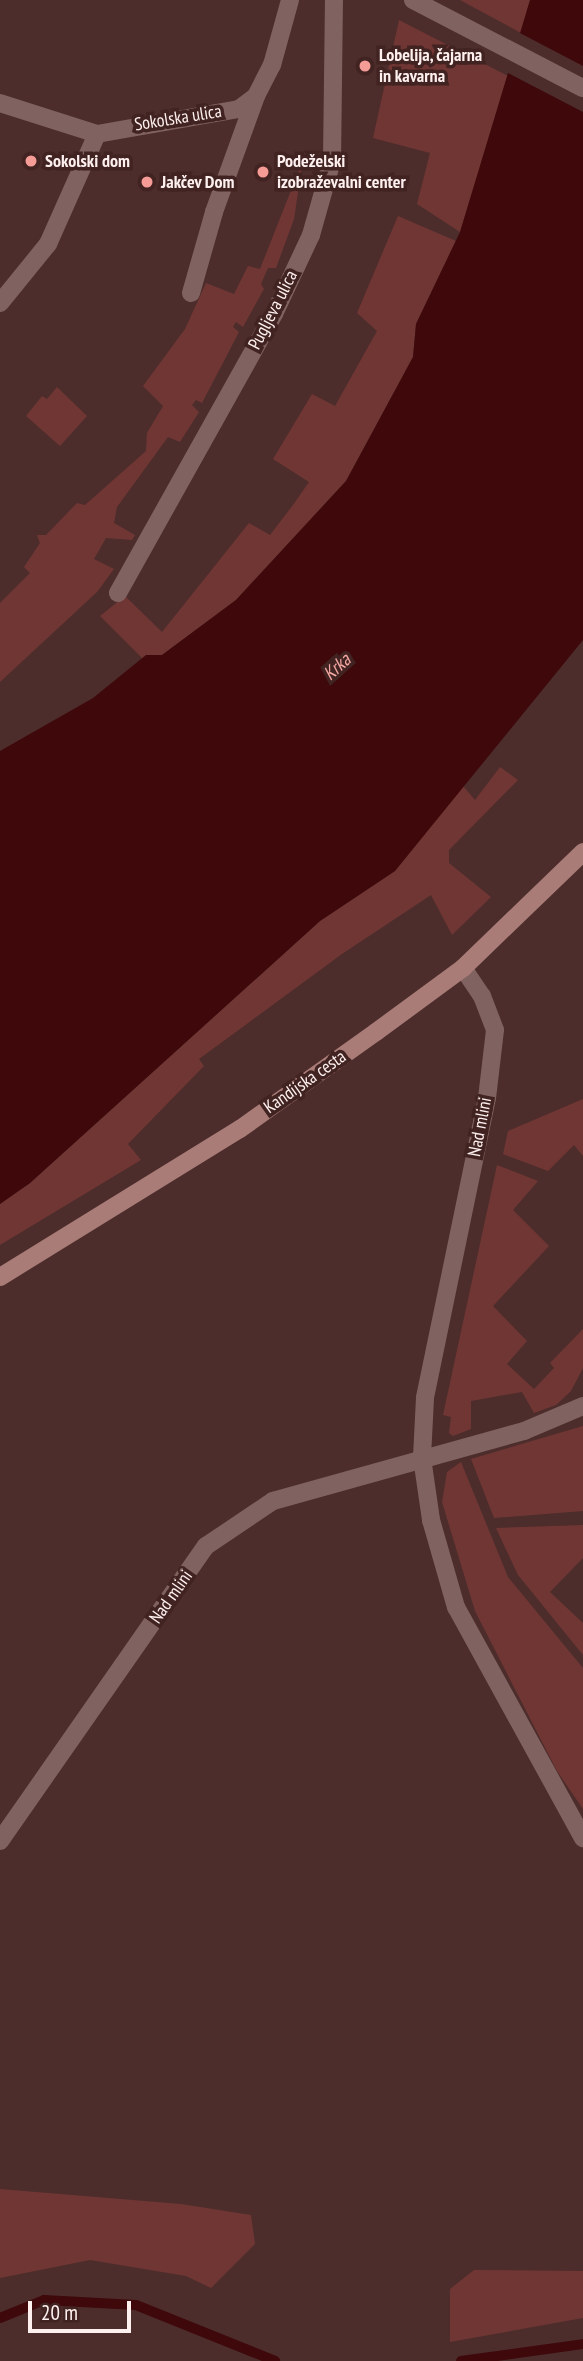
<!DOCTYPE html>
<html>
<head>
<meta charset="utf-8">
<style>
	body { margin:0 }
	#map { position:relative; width:583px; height:2361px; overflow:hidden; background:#4c2d2b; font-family:"PT Sans Narrow",sans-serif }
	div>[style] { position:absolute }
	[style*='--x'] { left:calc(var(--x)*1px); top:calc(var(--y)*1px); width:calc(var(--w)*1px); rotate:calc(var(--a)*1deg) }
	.green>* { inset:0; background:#703634 }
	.water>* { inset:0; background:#3f080b }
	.pier>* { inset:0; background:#4c2d2b }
	.stream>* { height:10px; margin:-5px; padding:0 5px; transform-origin:5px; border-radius:5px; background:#3f080b }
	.minor>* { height:18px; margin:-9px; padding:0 9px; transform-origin:9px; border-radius:9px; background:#806361 }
	.secondary>* { height:18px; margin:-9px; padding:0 9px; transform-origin:9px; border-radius:9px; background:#a97c78 }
	.dots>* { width:19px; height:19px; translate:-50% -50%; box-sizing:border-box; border:4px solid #412321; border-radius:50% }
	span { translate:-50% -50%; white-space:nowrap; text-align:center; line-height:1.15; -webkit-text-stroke:7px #412321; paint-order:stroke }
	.poi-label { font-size:18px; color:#fdf0ef; font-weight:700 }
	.left { translate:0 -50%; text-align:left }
	.street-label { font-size:18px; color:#fdf0ef }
	.water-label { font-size:19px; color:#f4a7a2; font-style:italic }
	.scale { position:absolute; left:28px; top:2301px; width:103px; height:32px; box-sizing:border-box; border:4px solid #fdf0ef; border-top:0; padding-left:9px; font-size:21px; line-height:24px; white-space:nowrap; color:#fdf0ef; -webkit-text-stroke:5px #412321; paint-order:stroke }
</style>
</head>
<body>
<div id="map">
	<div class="green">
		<i style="clip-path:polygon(460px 0,530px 0,521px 33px)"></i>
		<i style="clip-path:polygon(399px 20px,508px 76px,460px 232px,417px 204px,430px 153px,373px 138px)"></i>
		<i style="clip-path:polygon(303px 160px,294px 219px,276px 268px,268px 268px,261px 284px,264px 289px,243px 327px,236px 322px,233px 327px,239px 332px,202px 403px,196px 400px,192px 405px,199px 412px,180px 442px,168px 437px,117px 507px,114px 523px,135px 535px,132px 540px,106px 538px,94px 559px,114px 569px,97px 592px,0 682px,0 603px,30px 573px,24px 567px,40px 543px,37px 535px,46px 535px,77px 503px,85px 505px,146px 451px,147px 433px,163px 406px,143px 386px,185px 329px,206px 283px,234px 294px,248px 266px,260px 269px)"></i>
		<i style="clip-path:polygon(398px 216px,456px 241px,416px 324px,413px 357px,346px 481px,236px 600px,162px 655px,142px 658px,100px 616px,125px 596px,162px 632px,249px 523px,270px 535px,293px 505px,309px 482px,273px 459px,312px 394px,335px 406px,377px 331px,357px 313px)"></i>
		<i style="clip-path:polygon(57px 387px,87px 416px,60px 446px,26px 416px,42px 396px,47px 399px)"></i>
		<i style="clip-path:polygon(500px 767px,518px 780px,449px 850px,449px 863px,491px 897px,452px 935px,431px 895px,342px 954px,199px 1059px,204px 1066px,128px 1144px,141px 1160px,0 1245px,0 1204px,30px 1183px,320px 921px,395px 871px,463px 786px,475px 800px)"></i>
		<i style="clip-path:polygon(583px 1099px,583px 1156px,574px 1145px,548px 1171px,503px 1154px,508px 1131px)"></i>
		<i style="clip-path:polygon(497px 1165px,538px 1181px,513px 1210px,549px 1246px,493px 1306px,527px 1341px,507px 1364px,534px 1389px,554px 1368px,550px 1363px,583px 1329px,583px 1368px,571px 1391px,556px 1405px,534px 1413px,522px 1392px,471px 1401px,471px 1429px,453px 1436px,449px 1433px,451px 1417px,443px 1415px)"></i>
		<i style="clip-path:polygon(583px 1426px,583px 1511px,494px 1518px,471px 1459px)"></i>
		<i style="clip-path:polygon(461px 1462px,508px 1577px,583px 1668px,583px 1809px,557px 1771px,475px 1611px,442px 1502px,447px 1472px)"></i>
		<i style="clip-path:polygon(583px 1525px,583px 1558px,550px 1592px,583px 1623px,583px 1655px,518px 1575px,496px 1528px)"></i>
		<i style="clip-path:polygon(0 2189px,181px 2204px,251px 2215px,255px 2244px,211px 2288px,186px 2276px,90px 2260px,0 2278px)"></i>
		<i style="clip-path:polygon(474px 2270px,583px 2271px,583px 2318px,450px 2342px,450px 2289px)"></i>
	</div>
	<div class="water">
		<i style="clip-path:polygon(530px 0,583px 0,583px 640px,395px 871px,320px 921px,30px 1183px,0 1204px,0 751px,93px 698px,146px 655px,162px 655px,236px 600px,346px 481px,413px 357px,416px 324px,460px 232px)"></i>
	</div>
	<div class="pier">
		<i style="clip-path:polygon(518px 32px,583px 66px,583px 112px,506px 72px)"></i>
	</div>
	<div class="stream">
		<i style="--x:0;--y:2318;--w:48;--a:-22.2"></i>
		<i style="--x:44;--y:2300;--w:92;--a:3.1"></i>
		<i style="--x:136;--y:2305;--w:150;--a:21.9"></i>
		<i style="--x:461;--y:2361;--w:123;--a:-7.9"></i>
	</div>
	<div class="minor">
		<i style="--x:413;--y:0;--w:191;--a:27.4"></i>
		<i style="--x:0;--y:103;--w:102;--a:17.7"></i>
		<i style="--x:97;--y:134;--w:144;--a:-10"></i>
		<i style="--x:239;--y:109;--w:21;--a:-37"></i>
		<i style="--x:256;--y:96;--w:35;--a:-63"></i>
		<i style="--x:272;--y:65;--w:67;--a:-74.5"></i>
		<i style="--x:191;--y:293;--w:84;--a:-74.1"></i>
		<i style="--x:214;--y:212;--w:123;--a:-70.1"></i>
		<i style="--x:0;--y:303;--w:76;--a:-50.9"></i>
		<i style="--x:48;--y:244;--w:120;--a:-66"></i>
		<i style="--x:118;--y:593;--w:320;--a:-60.8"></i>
		<i style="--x:274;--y:314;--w:87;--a:-64.9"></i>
		<i style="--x:311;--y:235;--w:77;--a:-74.2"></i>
		<i style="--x:332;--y:161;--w:161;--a:-89.3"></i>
		<i style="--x:463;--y:968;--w:34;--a:56"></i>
		<i style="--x:482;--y:996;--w:36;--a:69"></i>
		<i style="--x:495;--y:1030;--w:68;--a:96.7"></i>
		<i style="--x:487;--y:1098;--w:306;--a:101.7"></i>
		<i style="--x:425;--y:1398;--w:60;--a:92.9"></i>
		<i style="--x:422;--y:1458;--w:63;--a:81.7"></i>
		<i style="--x:431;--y:1520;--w:91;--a:74"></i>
		<i style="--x:456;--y:1607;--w:264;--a:61.2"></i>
		<i style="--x:0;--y:1841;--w:360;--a:-55.1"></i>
		<i style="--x:206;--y:1546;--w:81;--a:-33.9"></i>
		<i style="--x:273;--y:1501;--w:261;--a:-15.6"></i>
		<i style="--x:524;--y:1431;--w:64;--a:-23"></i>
	</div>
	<div class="secondary">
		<i style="--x:0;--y:1277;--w:282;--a:-31.7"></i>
		<i style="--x:240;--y:1129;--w:167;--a:-35.5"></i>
		<i style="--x:376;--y:1032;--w:108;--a:-36.3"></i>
		<i style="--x:463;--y:968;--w:167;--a:-44"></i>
	</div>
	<div class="dots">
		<i style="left:365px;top:66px;background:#f59c96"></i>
		<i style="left:31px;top:161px;background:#f59c96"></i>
		<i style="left:263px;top:172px;background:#f59c96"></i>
		<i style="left:147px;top:182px;background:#f59c96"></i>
	</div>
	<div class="poi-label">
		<span class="left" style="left:379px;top:66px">Lobelija, čajarna<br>in kavarna</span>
		<span class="left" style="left:45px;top:161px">Sokolski dom</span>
		<span class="left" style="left:277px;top:172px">Podeželski<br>izobraževalni center</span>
		<span class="left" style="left:161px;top:182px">Jakčev Dom</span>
	</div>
	<div class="street-label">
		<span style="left:178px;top:118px;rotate:-9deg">Sokolska ulica</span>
		<span style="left:273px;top:310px;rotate:-63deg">Pugljeva ulica</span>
		<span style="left:305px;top:1082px;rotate:-35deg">Kandijska cesta</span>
		<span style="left:480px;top:1127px;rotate:-79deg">Nad mlini</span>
		<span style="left:171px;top:1597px;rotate:-55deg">Nad mlini</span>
	</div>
	<div class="water-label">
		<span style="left:337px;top:667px;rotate:-42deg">Krka</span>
	</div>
	<div class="scale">20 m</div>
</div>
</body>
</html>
